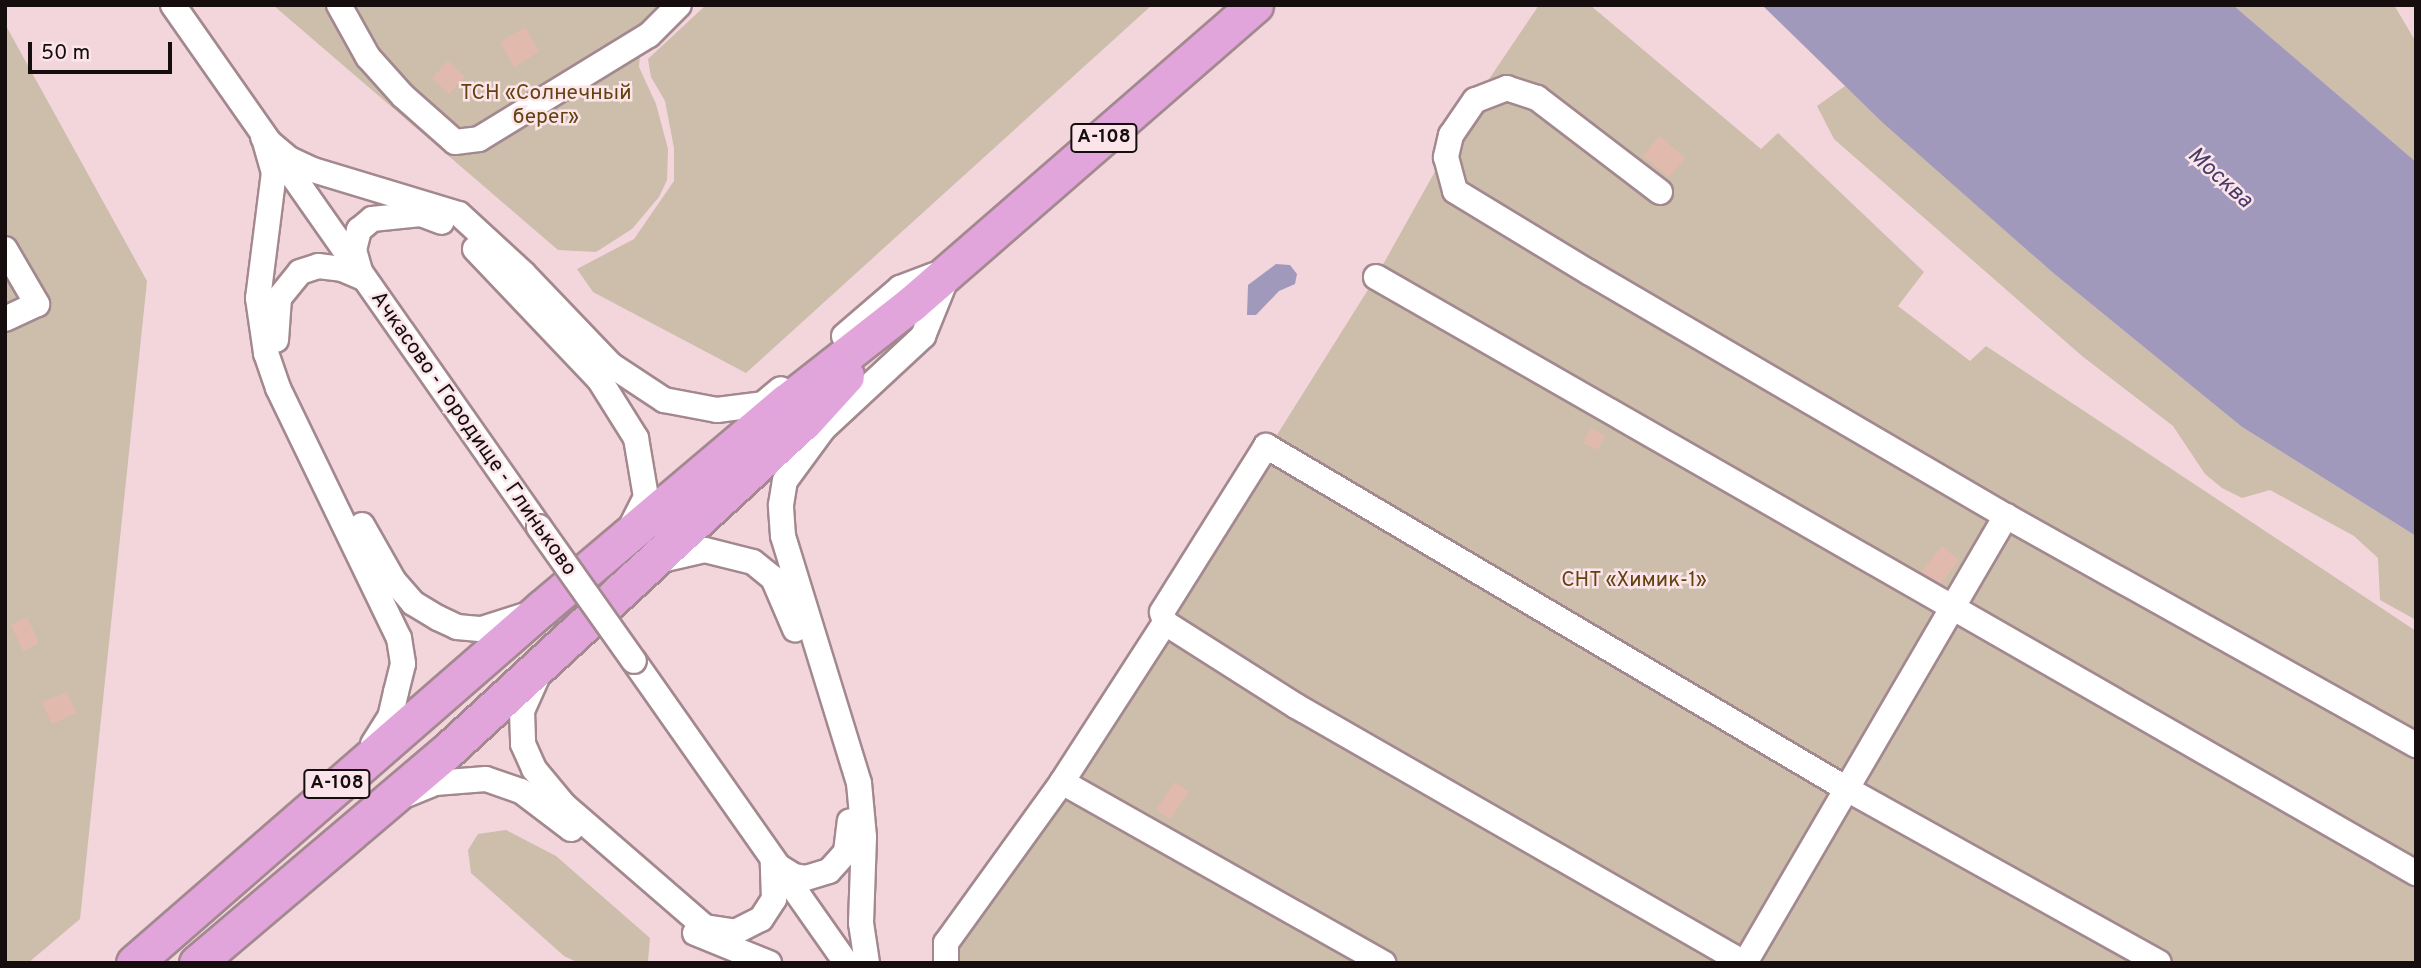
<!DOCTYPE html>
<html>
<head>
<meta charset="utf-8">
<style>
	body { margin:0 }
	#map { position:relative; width:2421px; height:968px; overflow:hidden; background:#f2d6dc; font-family:Overpass,sans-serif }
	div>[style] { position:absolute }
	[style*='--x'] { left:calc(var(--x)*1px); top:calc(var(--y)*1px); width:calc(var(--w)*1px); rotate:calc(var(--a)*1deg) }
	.green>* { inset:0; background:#cdbdab }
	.water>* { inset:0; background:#a099bb }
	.building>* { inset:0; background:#e2baad }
	.roads { filter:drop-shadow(2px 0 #a3898f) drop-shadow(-2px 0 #a3898f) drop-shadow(0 2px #a3898f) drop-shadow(0 -2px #a3898f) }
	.minor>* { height:24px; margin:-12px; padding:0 12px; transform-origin:12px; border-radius:12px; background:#fff }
	.highway>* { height:35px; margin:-17.5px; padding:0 17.5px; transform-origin:17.5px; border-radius:17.5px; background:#e1a5dc }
	.bridges { filter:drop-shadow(2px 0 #a3898f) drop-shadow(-2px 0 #a3898f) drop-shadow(0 2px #a3898f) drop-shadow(0 -2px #a3898f) }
	.minor-bridge>* { height:24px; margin:-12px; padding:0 12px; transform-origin:12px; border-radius:12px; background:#fff }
	span { translate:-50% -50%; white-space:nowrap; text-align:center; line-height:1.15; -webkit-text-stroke:5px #fce5ea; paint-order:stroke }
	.shield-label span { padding:2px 5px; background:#fce5ea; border:2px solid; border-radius:5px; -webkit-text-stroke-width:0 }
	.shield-label { font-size:19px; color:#160d0f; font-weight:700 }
	.park-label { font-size:21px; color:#64420d }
	.street-label { font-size:21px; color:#160d0f }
	.water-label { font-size:23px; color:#473b6a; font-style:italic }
	.frame { position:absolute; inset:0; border:7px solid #160d0f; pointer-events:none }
	.scale { position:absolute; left:28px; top:42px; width:144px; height:32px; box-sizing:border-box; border:4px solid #160d0f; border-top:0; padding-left:9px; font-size:21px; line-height:24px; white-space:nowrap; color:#160d0f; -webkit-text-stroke:5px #fce5ea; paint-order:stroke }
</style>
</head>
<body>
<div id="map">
	<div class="green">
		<i style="clip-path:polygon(273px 5px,694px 5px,640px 55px,639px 67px,656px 104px,668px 149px,667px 180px,659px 197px,632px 229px,596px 252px,558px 250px)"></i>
		<i style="clip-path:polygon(706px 5px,1152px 5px,746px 373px,593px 292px,577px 269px,634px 239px,674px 181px,674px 148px,665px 101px,651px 77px,648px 59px)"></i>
		<i style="clip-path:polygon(1539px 5px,1590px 5px,1761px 149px,1778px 133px,1924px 272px,1898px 306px,1970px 361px,1986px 346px,2416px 631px,2416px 963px,946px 963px,1376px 277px,1475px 100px)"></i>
		<i style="clip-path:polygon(2233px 5px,2394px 5px,2416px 42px,2416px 162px)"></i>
		<i style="clip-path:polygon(5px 24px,147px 281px,80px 919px,28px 963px,5px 963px)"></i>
		<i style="clip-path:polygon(1845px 86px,2052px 272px,2242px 427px,2416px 536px,2416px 620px,2380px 600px,2378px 558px,2354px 536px,2270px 490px,2242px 498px,2222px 488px,2205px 474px,2173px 426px,2082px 356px,1834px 139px,1817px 106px)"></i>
		<i style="clip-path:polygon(506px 830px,556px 856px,650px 938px,648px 961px,579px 963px,564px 956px,471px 873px,468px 850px,478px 834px)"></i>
	</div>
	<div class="water">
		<i style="clip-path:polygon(1762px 5px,2233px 5px,2416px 162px,2416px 536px,2242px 427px,2052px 272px,1882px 122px)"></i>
		<i style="clip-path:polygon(1276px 264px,1290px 265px,1297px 274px,1295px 284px,1279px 291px,1256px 315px,1247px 315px,1248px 285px)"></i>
	</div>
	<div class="building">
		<i style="clip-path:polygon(525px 27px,539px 52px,514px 67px,500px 42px)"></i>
		<i style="clip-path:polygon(448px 61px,465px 77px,449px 94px,432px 78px)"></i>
		<i style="clip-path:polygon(1660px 136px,1685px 158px,1669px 177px,1643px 156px)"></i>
		<i style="clip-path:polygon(1591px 428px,1605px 435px,1598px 450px,1583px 443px)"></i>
		<i style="clip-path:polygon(1942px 546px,1959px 560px,1941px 583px,1921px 572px)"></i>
		<i style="clip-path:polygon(27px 617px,39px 643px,23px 651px,11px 625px)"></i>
		<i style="clip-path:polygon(67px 692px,76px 713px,52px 724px,42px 702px)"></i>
		<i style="clip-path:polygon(1175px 782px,1189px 792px,1170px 819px,1156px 810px)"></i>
	</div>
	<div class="roads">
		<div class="minor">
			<i style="--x:173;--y:5;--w:638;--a:54.96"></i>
			<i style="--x:339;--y:5;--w:60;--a:60.9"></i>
			<i style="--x:368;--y:57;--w:52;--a:48.1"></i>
			<i style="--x:403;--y:96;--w:69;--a:41.5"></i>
			<i style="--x:455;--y:142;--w:24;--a:-7"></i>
			<i style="--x:479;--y:139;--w:199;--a:-31.5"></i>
			<i style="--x:649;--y:35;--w:42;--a:-45"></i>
			<i style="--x:263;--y:137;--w:34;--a:40"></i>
			<i style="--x:289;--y:159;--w:26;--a:25"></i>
			<i style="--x:313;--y:170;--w:152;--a:16.8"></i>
			<i style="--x:459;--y:214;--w:88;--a:42.7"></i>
			<i style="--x:524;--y:274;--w:126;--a:46.3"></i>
			<i style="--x:611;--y:365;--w:64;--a:33.4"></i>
			<i style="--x:664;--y:400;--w:54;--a:10.7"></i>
			<i style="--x:717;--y:410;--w:46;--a:-7.4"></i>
			<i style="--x:763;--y:404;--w:23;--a:-40"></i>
			<i style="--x:264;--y:138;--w:35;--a:74"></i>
			<i style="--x:274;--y:172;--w:127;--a:97.2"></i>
			<i style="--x:258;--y:298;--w:56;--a:81.7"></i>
			<i style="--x:266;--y:353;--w:37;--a:71"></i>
			<i style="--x:278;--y:388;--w:278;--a:64.2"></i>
			<i style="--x:399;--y:638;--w:26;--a:81"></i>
			<i style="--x:403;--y:664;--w:29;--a:104"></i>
			<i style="--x:396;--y:692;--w:26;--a:103"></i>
			<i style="--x:390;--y:717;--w:32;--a:122"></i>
			<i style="--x:1660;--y:192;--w:155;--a:-142.6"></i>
			<i style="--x:1537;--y:98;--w:32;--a:-162"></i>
			<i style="--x:1507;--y:88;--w:34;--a:159"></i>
			<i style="--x:1475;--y:100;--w:42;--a:124.4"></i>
			<i style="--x:1451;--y:135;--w:23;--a:103"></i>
			<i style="--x:1446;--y:157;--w:35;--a:75"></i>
			<i style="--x:1455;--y:191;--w:158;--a:31.3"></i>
			<i style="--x:1590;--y:273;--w:482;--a:30.3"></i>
			<i style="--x:2006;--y:516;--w:470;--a:29.2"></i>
			<i style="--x:5;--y:249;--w:64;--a:59.8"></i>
			<i style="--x:37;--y:304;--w:35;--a:155"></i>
			<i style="--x:475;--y:249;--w:180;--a:46.4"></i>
			<i style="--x:599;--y:379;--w:70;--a:57.9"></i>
			<i style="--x:636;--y:438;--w:60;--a:80.4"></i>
			<i style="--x:646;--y:497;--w:31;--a:117"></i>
			<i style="--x:360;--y:271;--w:22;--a:-106"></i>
			<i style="--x:354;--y:250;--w:21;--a:-76"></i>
			<i style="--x:359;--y:230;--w:17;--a:-40"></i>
			<i style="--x:372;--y:219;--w:49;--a:-5.8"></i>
			<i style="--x:421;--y:214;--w:22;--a:21"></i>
			<i style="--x:1376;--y:277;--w:1199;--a:29.82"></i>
			<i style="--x:844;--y:336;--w:74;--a:-40.6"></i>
			<i style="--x:900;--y:288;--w:36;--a:-21"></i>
			<i style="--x:276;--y:340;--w:42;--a:-85.9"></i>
			<i style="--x:279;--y:298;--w:33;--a:-51"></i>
			<i style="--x:300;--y:272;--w:19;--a:-18"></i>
			<i style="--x:318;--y:266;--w:24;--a:7"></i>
			<i style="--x:342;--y:269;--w:23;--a:23"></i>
			<i style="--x:362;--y:525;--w:64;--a:60.3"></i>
			<i style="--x:394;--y:581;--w:29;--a:49"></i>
			<i style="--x:413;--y:603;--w:29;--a:31"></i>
			<i style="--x:438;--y:618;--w:21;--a:25"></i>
			<i style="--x:457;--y:627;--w:25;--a:5"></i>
			<i style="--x:482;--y:629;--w:46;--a:-17.7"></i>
			<i style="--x:657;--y:561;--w:49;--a:-12.9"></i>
			<i style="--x:705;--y:550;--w:49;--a:14"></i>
			<i style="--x:753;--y:562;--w:26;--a:39"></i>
			<i style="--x:773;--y:578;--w:56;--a:66.7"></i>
			<i style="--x:634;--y:661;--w:369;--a:54.9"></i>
			<i style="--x:538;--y:675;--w:39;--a:114"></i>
			<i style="--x:522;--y:711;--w:33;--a:88"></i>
			<i style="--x:523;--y:744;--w:27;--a:66"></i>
			<i style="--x:534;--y:769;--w:47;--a:50.2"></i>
			<i style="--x:564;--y:805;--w:186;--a:40.9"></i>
			<i style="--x:705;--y:927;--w:30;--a:9"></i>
			<i style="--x:735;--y:932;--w:29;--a:-27"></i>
			<i style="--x:761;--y:919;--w:24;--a:-57"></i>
			<i style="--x:774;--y:899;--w:36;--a:-92"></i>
			<i style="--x:1062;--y:782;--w:369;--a:29.4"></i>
			<i style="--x:408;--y:794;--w:29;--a:-22"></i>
			<i style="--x:435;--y:783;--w:51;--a:-4.5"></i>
			<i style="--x:486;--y:779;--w:37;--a:19"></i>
			<i style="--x:521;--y:791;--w:63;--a:37.2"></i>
			<i style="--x:773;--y:863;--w:25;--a:32"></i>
			<i style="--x:794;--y:876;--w:12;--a:9"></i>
			<i style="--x:806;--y:878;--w:24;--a:-17"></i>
			<i style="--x:829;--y:871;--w:25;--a:-48"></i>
			<i style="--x:846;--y:852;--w:31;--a:-83"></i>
			<i style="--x:695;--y:933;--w:80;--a:22.1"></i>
			<i style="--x:867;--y:963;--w:40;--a:-98.5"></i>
			<i style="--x:861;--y:923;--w:86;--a:-88"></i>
			<i style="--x:864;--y:837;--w:54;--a:-95.3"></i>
			<i style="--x:859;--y:783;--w:258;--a:-107.1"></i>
			<i style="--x:783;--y:536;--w:31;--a:-94"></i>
			<i style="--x:781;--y:505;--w:24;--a:-81"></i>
			<i style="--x:785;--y:481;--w:64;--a:-53.8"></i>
			<i style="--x:823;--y:429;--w:137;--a:-42.9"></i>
			<i style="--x:923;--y:336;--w:64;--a:-67.9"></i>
			<i style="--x:946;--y:963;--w:20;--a:-90"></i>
			<i style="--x:946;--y:943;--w:198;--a:-54.2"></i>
			<i style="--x:1062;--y:782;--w:189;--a:-57.1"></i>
			<i style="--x:1744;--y:963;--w:516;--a:-150.16"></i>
			<i style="--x:1296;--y:706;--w:155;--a:-147.6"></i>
			<i style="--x:1165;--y:623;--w:11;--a:-105"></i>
			<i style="--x:1162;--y:612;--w:196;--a:-57.9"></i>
			<i style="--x:1266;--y:446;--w:672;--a:30.57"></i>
			<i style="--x:1845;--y:788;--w:359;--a:29.1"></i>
			<i style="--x:1745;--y:963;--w:518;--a:-59.72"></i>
		</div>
		<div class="highway">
			<i style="--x:134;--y:963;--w:542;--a:-41.04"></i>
			<i style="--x:543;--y:607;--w:318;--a:-40.2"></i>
			<i style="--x:786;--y:402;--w:159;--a:-38.1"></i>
			<i style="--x:911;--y:304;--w:456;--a:-41"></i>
			<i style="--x:197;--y:963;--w:326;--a:-40.3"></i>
			<i style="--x:446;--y:752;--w:488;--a:-42.7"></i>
			<i style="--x:805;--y:421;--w:61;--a:-47.7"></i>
		</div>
	</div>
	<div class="bridges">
		<div class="minor-bridge">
			<i style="--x:539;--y:527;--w:164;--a:54.7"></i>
		</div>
	</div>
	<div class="shield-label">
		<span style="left:1104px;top:138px">А-108</span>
		<span style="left:337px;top:784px">А-108</span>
	</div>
	<div class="park-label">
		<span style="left:546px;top:106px">ТСН «Солнечный<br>берег»</span>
		<span style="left:1634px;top:581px">СНТ «Химик-1»</span>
	</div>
	<div class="street-label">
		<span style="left:473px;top:434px;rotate:55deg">Ачкасово - Городище - Глиньково</span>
	</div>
	<div class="water-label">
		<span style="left:2219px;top:179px;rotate:42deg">Москва</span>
	</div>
	<div class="frame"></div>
	<div class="scale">50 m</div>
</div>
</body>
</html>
